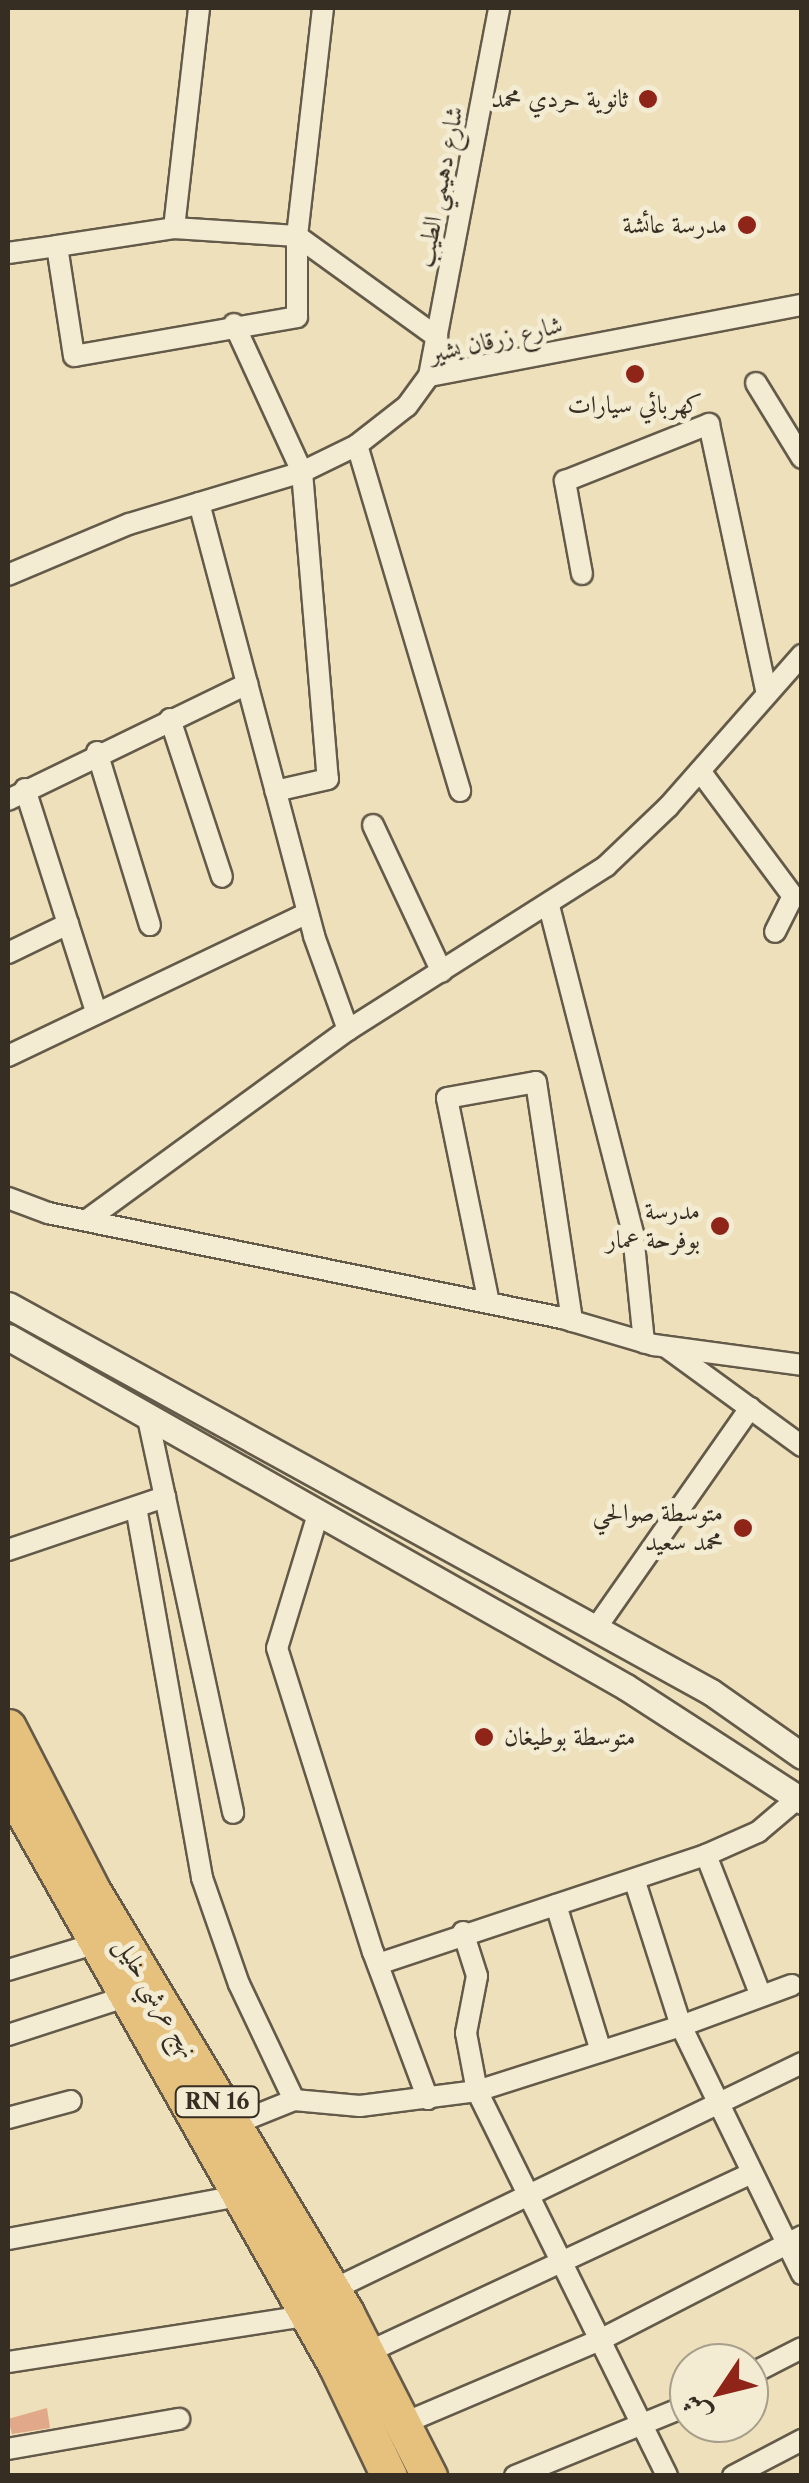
<!DOCTYPE html>
<html>
<head>
<meta charset="utf-8">
<style>
	body { margin:0 }
	#map { position:relative; width:809px; height:2483px; overflow:hidden; background:#ede0ba; font-family:"Libre Caslon Text",Amiri,serif }
	div>[style] { position:absolute }
	[style*='--x'] { left:calc(var(--x)*1px); top:calc(var(--y)*1px); width:calc(var(--w)*1px); rotate:calc(var(--a)*1deg) }
	.building>* { inset:0; background:#e1a88a }
	.roads { filter:drop-shadow(2px 0 #645a49) drop-shadow(-2px 0 #645a49) drop-shadow(0 2px #645a49) drop-shadow(0 -2px #645a49) }
	.minor>* { height:20px; margin:-10px; padding:0 10px; transform-origin:10px; border-radius:10px; background:#f3ebd2 }
	.tertiary>* { height:25px; margin:-12.5px; padding:0 12.5px; transform-origin:12.5px; border-radius:12.5px; background:#f3ebd2 }
	.trunk>* { height:35px; margin:-17.5px; padding:0 17.5px; transform-origin:17.5px; border-radius:17.5px; background:#e6c07d }
	.dots>* { width:28px; height:28px; translate:-50% -50%; box-sizing:border-box; border:5px solid #f3ebd2; border-radius:50% }
	span { translate:-50% -50%; white-space:nowrap; text-align:center; line-height:1.15; -webkit-text-stroke:10px #f3ebd2; paint-order:stroke }
	.shield-label span { padding:2px 8px; background:#f3ebd2; border:2px solid; border-radius:8px; -webkit-text-stroke-width:0 }
	.shield-label { font-size:22px; color:#362d23; font-weight:700 }
	.poi-label { font-size:25px; color:#362d23 }
	.right { translate:-100% -50%; text-align:right }
	.left { translate:0 -50%; text-align:left }
	.street-label { font-size:25px; color:#362d23 }
	.frame { position:absolute; inset:0; border:10px solid #362d23; pointer-events:none }
	.north { position:absolute; left:669px; top:2343px; width:100px; height:100px; box-sizing:border-box; background:#f3ebd2; border:2px solid #a79f8c; border-radius:50%; rotate:235deg; font-size:28px; font-weight:700; line-height:40px; text-align:center; color:#362d23 }
	.north::after { content:''; display:block; margin:auto; width:35px; height:45px; background:#8f2418; clip-path:polygon(50% 0,100% 100%,50% 72%,0 100%) }
</style>
</head>
<body>
<div id="map">
	<div class="building">
		<i style="clip-path:polygon(47px 2408px,50px 2428px,12px 2434px,8px 2419px)"></i>
	</div>
	<div class="roads">
		<div class="minor">
			<i style="--x:323;--y:8;--w:229;--a:96.5"></i>
			<i style="--x:297;--y:236;--w:173;--a:35.8"></i>
			<i style="--x:174;--y:228;--w:221;--a:-83.5"></i>
			<i style="--x:8;--y:253;--w:49;--a:-8.1"></i>
			<i style="--x:57;--y:246;--w:118;--a:-8.7"></i>
			<i style="--x:174;--y:228;--w:123;--a:3.7"></i>
			<i style="--x:297;--y:236;--w:81;--a:90"></i>
			<i style="--x:297;--y:317;--w:226;--a:170.1"></i>
			<i style="--x:74;--y:356;--w:111;--a:-98.8"></i>
			<i style="--x:234;--y:324;--w:163;--a:65.3"></i>
			<i style="--x:302;--y:472;--w:308;--a:85.2"></i>
			<i style="--x:328;--y:779;--w:54;--a:167.2"></i>
			<i style="--x:429;--y:376;--w:375;--a:-79.2"></i>
			<i style="--x:756;--y:383;--w:88;--a:58.5"></i>
			<i style="--x:357;--y:445;--w:361;--a:73.4"></i>
			<i style="--x:199;--y:503;--w:448;--a:75.1"></i>
			<i style="--x:314;--y:936;--w:100;--a:70.1"></i>
			<i style="--x:582;--y:574;--w:95;--a:-100.4"></i>
			<i style="--x:565;--y:481;--w:155;--a:-21.6"></i>
			<i style="--x:709;--y:424;--w:276;--a:77.9"></i>
			<i style="--x:8;--y:575;--w:131;--a:-22.9"></i>
			<i style="--x:129;--y:524;--w:181;--a:-16.7"></i>
			<i style="--x:302;--y:472;--w:61;--a:-26.1"></i>
			<i style="--x:357;--y:445;--w:63;--a:-38"></i>
			<i style="--x:407;--y:406;--w:37;--a:-54"></i>
			<i style="--x:429;--y:376;--w:380;--a:-10.8"></i>
			<i style="--x:170;--y:719;--w:166;--a:71.8"></i>
			<i style="--x:97;--y:752;--w:181;--a:73"></i>
			<i style="--x:700;--y:771;--w:156;--a:53.4"></i>
			<i style="--x:793;--y:896;--w:40;--a:116.6"></i>
			<i style="--x:25;--y:789;--w:233;--a:72.3"></i>
			<i style="--x:8;--y:800;--w:266;--a:-25.9"></i>
			<i style="--x:373;--y:825;--w:162;--a:64.9"></i>
			<i style="--x:549;--y:906;--w:339;--a:75.6"></i>
			<i style="--x:633;--y:1234;--w:109;--a:84.2"></i>
			<i style="--x:8;--y:953;--w:67;--a:-25.8"></i>
			<i style="--x:8;--y:1056;--w:332;--a:-25.5"></i>
			<i style="--x:8;--y:1198;--w:43;--a:20.6"></i>
			<i style="--x:48;--y:1213;--w:525;--a:11.55"></i>
			<i style="--x:562;--y:1318;--w:96;--a:16.4"></i>
			<i style="--x:654;--y:1345;--w:149;--a:7.7"></i>
			<i style="--x:87;--y:1220;--w:323;--a:-36.1"></i>
			<i style="--x:348;--y:1030;--w:306;--a:-32.4"></i>
			<i style="--x:606;--y:866;--w:86;--a:-43.6"></i>
			<i style="--x:668;--y:807;--w:203;--a:-48.6"></i>
			<i style="--x:489;--y:1303;--w:209;--a:-101.6"></i>
			<i style="--x:447;--y:1098;--w:90;--a:-10.2"></i>
			<i style="--x:536;--y:1082;--w:242;--a:81.4"></i>
			<i style="--x:666;--y:1347;--w:168;--a:36.1"></i>
			<i style="--x:147;--y:1414;--w:408;--a:77.8"></i>
			<i style="--x:136;--y:1507;--w:377;--a:79.9"></i>
			<i style="--x:202;--y:1878;--w:112;--a:70.8"></i>
			<i style="--x:239;--y:1984;--w:128;--a:64.6"></i>
			<i style="--x:319;--y:1511;--w:143;--a:107"></i>
			<i style="--x:277;--y:1648;--w:319;--a:72.5"></i>
			<i style="--x:373;--y:1952;--w:157;--a:69.5"></i>
			<i style="--x:8;--y:1550;--w:166;--a:-18.7"></i>
			<i style="--x:596;--y:1628;--w:269;--a:-55"></i>
			<i style="--x:706;--y:1855;--w:151;--a:68.7"></i>
			<i style="--x:556;--y:1905;--w:153;--a:72.9"></i>
			<i style="--x:463;--y:1932;--w:46;--a:72.3"></i>
			<i style="--x:477;--y:1976;--w:58;--a:100.9"></i>
			<i style="--x:466;--y:2033;--w:59;--a:79.3"></i>
			<i style="--x:477;--y:2091;--w:429;--a:63.7"></i>
			<i style="--x:378;--y:1964;--w:346;--a:-18.4"></i>
			<i style="--x:706;--y:1855;--w:57;--a:-23.9"></i>
			<i style="--x:758;--y:1832;--w:52;--a:-40.4"></i>
			<i style="--x:8;--y:1970;--w:90;--a:-16.8"></i>
			<i style="--x:792;--y:1985;--w:118;--a:159.7"></i>
			<i style="--x:681;--y:2026;--w:276;--a:64"></i>
			<i style="--x:8;--y:2035;--w:123;--a:-18"></i>
			<i style="--x:8;--y:2118;--w:65;--a:-15.1"></i>
			<i style="--x:232;--y:2125;--w:67;--a:-22"></i>
			<i style="--x:294;--y:2100;--w:66;--a:5.2"></i>
			<i style="--x:360;--y:2106;--w:118;--a:-7.3"></i>
			<i style="--x:477;--y:2091;--w:214;--a:-17.7"></i>
			<i style="--x:681;--y:2026;--w:151;--a:-107.7"></i>
			<i style="--x:8;--y:2239;--w:233;--a:-10.6"></i>
			<i style="--x:332;--y:2290;--w:522;--a:-25.78"></i>
			<i style="--x:366;--y:2353;--w:426;--a:-25"></i>
			<i style="--x:8;--y:2362;--w:301;--a:-8.8"></i>
			<i style="--x:749;--y:2375;--w:59;--a:-27"></i>
			<i style="--x:402;--y:2424;--w:213;--a:-23"></i>
			<i style="--x:598;--y:2341;--w:229;--a:-27.2"></i>
			<i style="--x:8;--y:2449;--w:174;--a:-10"></i>
			<i style="--x:515;--y:2476;--w:188;--a:-22.2"></i>
			<i style="--x:733;--y:2476;--w:78;--a:-27.6"></i>
		</div>
		<div class="tertiary">
			<i style="--x:8;--y:1305;--w:802;--a:28.83"></i>
			<i style="--x:711;--y:1692;--w:111;--a:35.1"></i>
			<i style="--x:8;--y:1337;--w:710;--a:29.52"></i>
			<i style="--x:626;--y:1687;--w:210;--a:32.9"></i>
		</div>
		<div class="trunk">
			<i style="--x:8;--y:1727;--w:183;--a:62.7"></i>
			<i style="--x:92;--y:1890;--w:493;--a:59"></i>
			<i style="--x:346;--y:2313;--w:183;--a:63"></i>
			<i style="--x:8;--y:1785;--w:666;--a:60.51"></i>
			<i style="--x:336;--y:2365;--w:123;--a:64.5"></i>
		</div>
	</div>
	<div class="dots">
		<i style="left:648px;top:99px;background:#8f2418"></i>
		<i style="left:747px;top:225px;background:#8f2418"></i>
		<i style="left:635px;top:374px;background:#8f2418"></i>
		<i style="left:720px;top:1226px;background:#8f2418"></i>
		<i style="left:743px;top:1528px;background:#8f2418"></i>
		<i style="left:484px;top:1737px;background:#8f2418"></i>
	</div>
	<div class="shield-label">
		<span style="left:217px;top:2102px">RN 16</span>
	</div>
	<div class="poi-label">
		<span class="right" style="left:628px;top:99px">ثانوية حردي محمد</span>
		<span class="right" style="left:727px;top:225px">مدرسة عائشة</span>
		<span style="left:635px;top:405px">كهربائي سيارات</span>
		<span class="right" style="left:700px;top:1226px">مدرسة<br>بوفرحة عمار</span>
		<span class="right" style="left:723px;top:1528px">متوسطة صوالحي<br>محمد سعيد</span>
		<span class="left" style="left:504px;top:1737px">متوسطة بوطيغان</span>
	</div>
	<div class="street-label">
		<span style="left:440px;top:187px;rotate:-79deg">شارع دهيمي الطيب</span>
		<span style="left:496px;top:340px;rotate:-13deg">شارع زرقان بشير</span>
		<span style="left:156px;top:1998px;rotate:59deg">نهج عرشي خليل</span>
	</div>
	<div class="frame"></div>
	<div class="north">ش</div>
</div>
</body>
</html>
